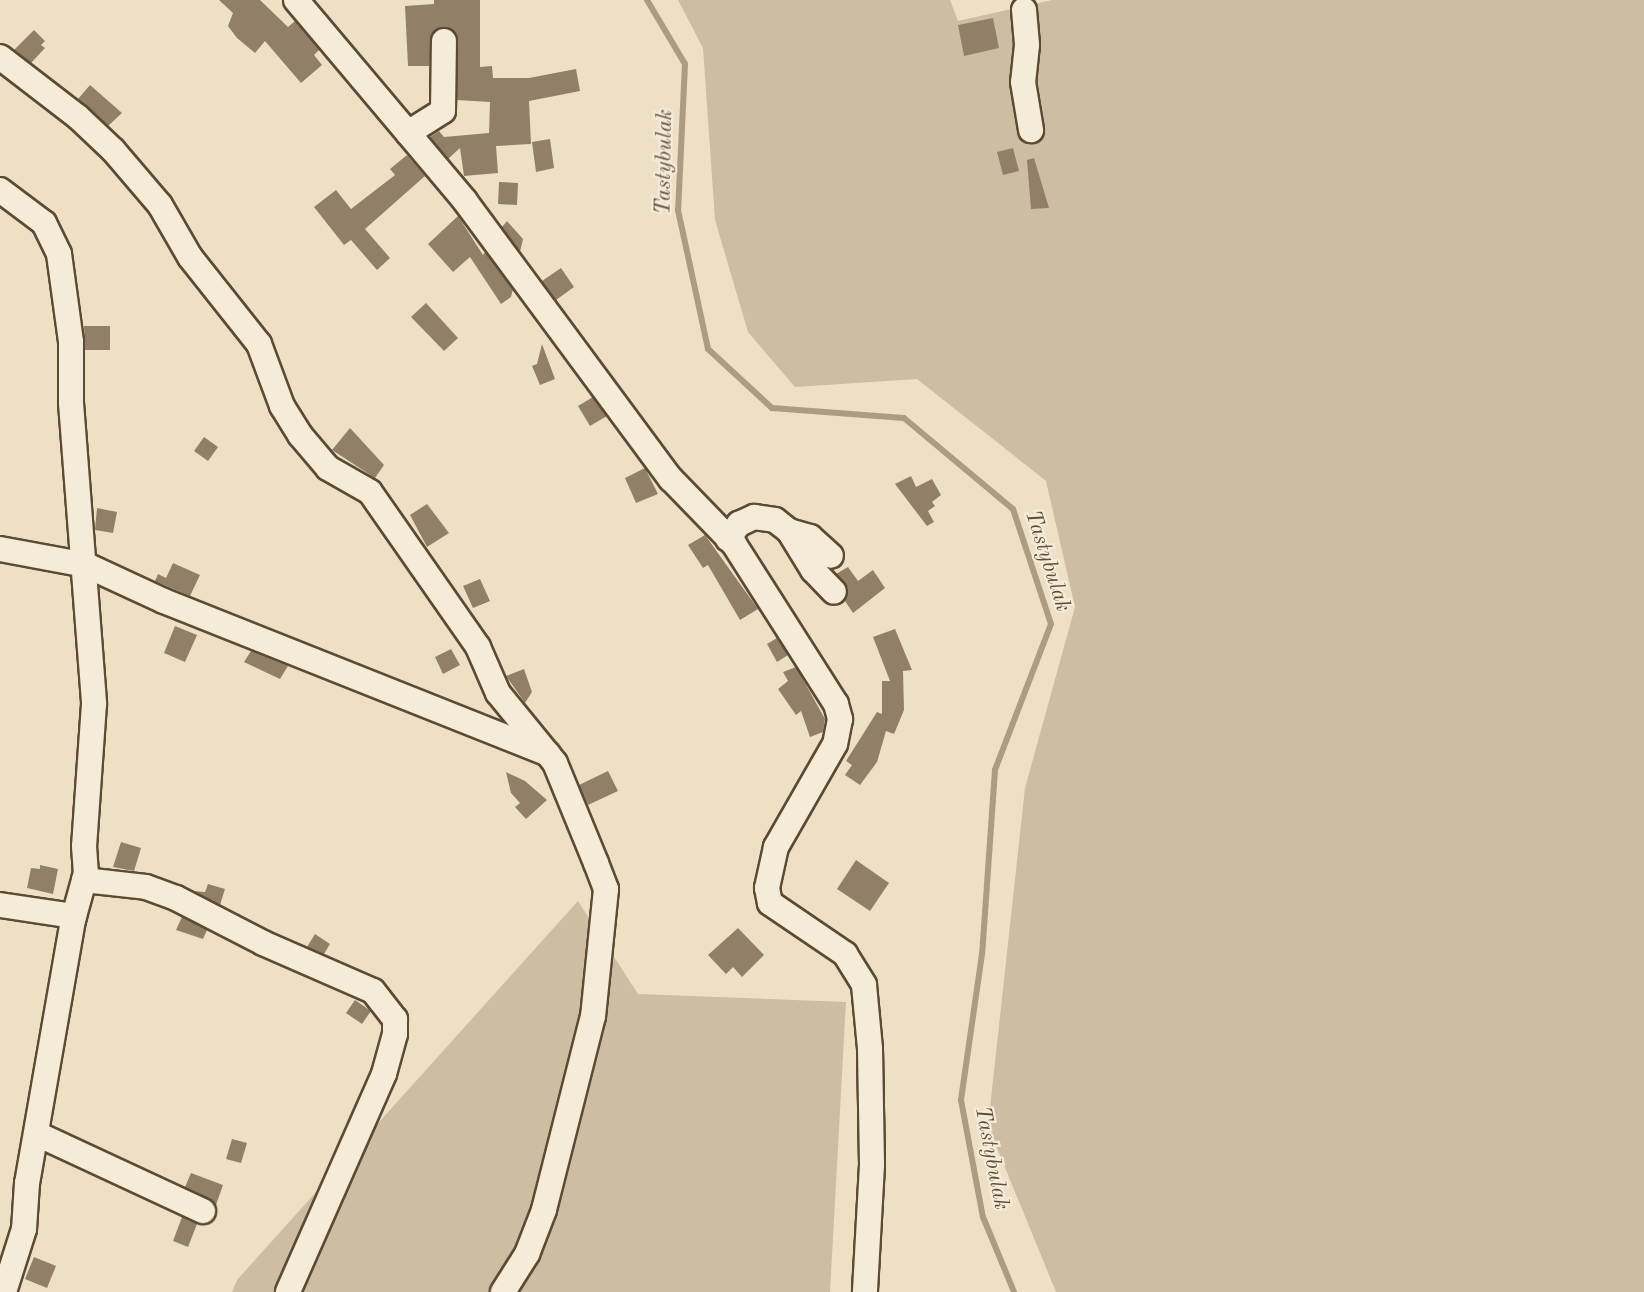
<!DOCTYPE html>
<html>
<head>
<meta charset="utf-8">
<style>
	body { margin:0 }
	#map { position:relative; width:1644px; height:1292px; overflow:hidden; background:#eee0c4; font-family:"Old Standard TT",serif }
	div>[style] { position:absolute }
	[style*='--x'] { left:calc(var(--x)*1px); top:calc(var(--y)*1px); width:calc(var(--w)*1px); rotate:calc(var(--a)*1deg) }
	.green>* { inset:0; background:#cdbea3 }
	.stream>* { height:6px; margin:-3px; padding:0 3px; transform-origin:3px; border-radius:3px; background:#ac9c82 }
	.building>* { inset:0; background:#918067 }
	.roads { filter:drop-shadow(2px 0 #5d4a32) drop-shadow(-2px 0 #5d4a32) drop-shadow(0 2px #5d4a32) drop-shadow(0 -2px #5d4a32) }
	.minor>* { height:24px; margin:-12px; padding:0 12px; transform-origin:12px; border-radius:12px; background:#f4ebd9 }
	span { translate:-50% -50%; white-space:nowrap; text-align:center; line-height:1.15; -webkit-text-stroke:4.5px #f4ebd9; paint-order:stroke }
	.water-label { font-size:22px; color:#604d35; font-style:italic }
</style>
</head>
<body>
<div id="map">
	<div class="green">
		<i style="clip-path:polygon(678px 0,950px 0,958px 21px,1052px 0,1644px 0,1644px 1292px,1056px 1292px,988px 1126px,1025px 788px,1075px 607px,1046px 481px,917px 379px,795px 387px,748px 332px,715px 220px,703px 48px)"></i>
		<i style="clip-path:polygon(578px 901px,638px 994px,846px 1002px,830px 1292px,232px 1292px,237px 1280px)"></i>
	</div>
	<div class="stream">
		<i style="--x:647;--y:0;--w:74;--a:59.3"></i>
		<i style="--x:685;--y:64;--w:146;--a:92.7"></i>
		<i style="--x:678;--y:210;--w:142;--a:77.8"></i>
		<i style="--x:708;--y:349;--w:87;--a:42.7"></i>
		<i style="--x:772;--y:408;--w:132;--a:4.3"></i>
		<i style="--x:904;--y:418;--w:142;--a:39.9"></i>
		<i style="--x:1013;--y:509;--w:121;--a:71.7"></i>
		<i style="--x:1051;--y:624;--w:156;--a:111"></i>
		<i style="--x:995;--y:770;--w:184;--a:94"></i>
		<i style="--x:982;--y:954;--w:148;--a:98.2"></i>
		<i style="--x:961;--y:1100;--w:119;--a:79.4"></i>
		<i style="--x:983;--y:1217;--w:81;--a:67.5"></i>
	</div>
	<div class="building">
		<i style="clip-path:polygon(219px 0,260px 0,288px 27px,295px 21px,319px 50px,314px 55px,322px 65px,301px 83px,265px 41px,255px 53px,237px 38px,228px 26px,233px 13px)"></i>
		<i style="clip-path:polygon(434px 0,480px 0,480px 67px,492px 66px,493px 78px,529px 78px,576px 69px,580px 91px,529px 101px,531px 144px,496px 146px,498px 173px,464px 176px,460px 148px,448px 159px,430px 137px,439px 131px,444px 137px,489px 133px,490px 102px,457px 100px,458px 41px,451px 29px,438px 28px,432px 34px,429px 66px,408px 66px,405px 6px,434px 4px)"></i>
		<i style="clip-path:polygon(993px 18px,999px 48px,964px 56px,958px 25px)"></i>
		<i style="clip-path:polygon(34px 30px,45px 41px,41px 45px,45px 48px,31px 63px,14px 50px)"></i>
		<i style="clip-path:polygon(90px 85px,122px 113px,108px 126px,78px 99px)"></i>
		<i style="clip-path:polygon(550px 139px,554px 168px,536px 172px,532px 142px)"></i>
		<i style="clip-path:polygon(1013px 148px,1019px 171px,1003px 175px,997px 152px)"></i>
		<i style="clip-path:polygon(407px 155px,425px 176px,365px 229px,390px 258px,377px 270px,351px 240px,344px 245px,314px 207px,336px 190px,351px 209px,395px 175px,390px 169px)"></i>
		<i style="clip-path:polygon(1034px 158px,1049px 208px,1031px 209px,1027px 160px)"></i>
		<i style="clip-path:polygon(499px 182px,518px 183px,517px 205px,498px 204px)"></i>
		<i style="clip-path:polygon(458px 216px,483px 255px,485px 252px,513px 289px,511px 297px,501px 304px,470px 257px,453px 272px,428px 244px)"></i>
		<i style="clip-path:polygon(507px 221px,523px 239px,520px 252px,502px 227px)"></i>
		<i style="clip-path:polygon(561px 268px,574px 287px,556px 300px,542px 281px)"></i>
		<i style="clip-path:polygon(426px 303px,458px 338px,444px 351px,411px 317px)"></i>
		<i style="clip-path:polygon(84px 326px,110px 326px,110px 350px,85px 350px)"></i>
		<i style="clip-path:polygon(542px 344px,555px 379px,540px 385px,532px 366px,537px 364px)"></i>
		<i style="clip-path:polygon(593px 397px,607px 416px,590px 426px,578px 406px)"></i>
		<i style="clip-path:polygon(350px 428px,384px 465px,375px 478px,332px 450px)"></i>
		<i style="clip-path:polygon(204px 437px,218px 447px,208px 461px,194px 451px)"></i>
		<i style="clip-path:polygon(645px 468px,658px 494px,636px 503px,625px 478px)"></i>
		<i style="clip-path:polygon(911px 476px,916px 487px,932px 479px,941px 495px,932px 502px,935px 506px,928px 511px,934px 522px,927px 526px,895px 484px)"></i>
		<i style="clip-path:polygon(427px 504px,449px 533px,427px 547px,410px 515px)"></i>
		<i style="clip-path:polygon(97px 508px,117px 512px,113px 533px,95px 530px)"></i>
		<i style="clip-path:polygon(705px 535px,758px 609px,740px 620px,708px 565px,703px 568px,688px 545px)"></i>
		<i style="clip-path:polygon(173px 563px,200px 575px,190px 596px,155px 581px,158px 574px,166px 578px)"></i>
		<i style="clip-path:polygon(848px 567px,858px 581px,873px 570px,885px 588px,853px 613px,845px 601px,848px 588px,836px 574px)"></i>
		<i style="clip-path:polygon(480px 579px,490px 601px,473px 608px,463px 586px)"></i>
		<i style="clip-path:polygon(175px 626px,197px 635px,185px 662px,164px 653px)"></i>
		<i style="clip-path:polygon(895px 629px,912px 670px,903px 671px,904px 710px,894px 734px,886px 731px,877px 762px,860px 785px,845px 775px,852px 765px,846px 761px,877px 712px,882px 714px,882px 681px,890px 681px,873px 637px)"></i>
		<i style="clip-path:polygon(777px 638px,788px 655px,777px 662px,767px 644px)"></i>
		<i style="clip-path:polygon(451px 649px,460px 665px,443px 674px,435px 657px)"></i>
		<i style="clip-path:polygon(251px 651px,288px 666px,280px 679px,244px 662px)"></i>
		<i style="clip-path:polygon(796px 667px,825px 719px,823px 732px,810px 737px,801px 711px,796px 715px,778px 689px,788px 681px,783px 672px)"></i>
		<i style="clip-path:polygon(524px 669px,532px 692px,525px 703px,506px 676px)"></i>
		<i style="clip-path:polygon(608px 771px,618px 791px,588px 805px,579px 785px)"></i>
		<i style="clip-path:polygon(506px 772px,525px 781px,547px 800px,526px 819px,515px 807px,520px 803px,511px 793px)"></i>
		<i style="clip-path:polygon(121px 842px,141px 848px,134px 871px,113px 867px)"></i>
		<i style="clip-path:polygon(856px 860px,889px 883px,870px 911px,837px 889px)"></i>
		<i style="clip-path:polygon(40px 865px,58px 869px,53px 894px,27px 888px,31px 868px,40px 869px)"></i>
		<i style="clip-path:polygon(208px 884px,225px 889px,220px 905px,193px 891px,205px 892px)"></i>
		<i style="clip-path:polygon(182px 917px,207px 930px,203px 939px,176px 930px)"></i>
		<i style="clip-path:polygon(738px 928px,764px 955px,742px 977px,733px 967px,726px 974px,708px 955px)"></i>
		<i style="clip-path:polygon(315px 934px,330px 944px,324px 954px,307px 947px)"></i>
		<i style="clip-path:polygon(355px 1000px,371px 1011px,362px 1024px,346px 1013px)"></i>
		<i style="clip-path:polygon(232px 1139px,247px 1143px,241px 1163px,226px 1159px)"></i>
		<i style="clip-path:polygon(191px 1173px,223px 1185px,216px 1205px,185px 1187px)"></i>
		<i style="clip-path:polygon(182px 1217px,197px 1224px,188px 1247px,173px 1241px)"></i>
		<i style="clip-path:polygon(34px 1257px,56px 1266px,47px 1288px,25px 1279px)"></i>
	</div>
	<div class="roads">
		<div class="minor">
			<i style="--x:296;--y:0;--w:263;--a:49.9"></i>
			<i style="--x:465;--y:201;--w:346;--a:53.5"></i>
			<i style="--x:671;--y:479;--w:91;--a:45.9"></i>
			<i style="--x:734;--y:544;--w:190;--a:57.5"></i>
			<i style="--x:836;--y:704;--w:16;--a:75"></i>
			<i style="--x:840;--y:719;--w:25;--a:101"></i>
			<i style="--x:835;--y:744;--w:119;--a:119.8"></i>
			<i style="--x:776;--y:847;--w:42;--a:102.4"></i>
			<i style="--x:767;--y:888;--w:15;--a:79"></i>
			<i style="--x:770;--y:903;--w:91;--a:34.2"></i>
			<i style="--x:845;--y:954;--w:36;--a:58"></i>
			<i style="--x:864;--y:985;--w:64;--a:84.6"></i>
			<i style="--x:870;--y:1049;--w:116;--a:89"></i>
			<i style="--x:872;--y:1165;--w:127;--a:93.2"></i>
			<i style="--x:1024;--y:10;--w:35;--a:85"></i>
			<i style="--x:1027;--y:45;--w:37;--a:96"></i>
			<i style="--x:1023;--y:82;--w:49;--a:80.5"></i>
			<i style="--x:0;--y:57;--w:98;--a:37.6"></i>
			<i style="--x:78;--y:117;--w:48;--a:43.3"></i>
			<i style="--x:113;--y:150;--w:72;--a:49.5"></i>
			<i style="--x:160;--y:205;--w:60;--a:60"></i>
			<i style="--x:190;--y:257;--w:111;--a:51.6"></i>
			<i style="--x:259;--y:344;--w:66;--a:69.6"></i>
			<i style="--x:282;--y:406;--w:34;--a:58"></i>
			<i style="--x:300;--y:435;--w:43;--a:49.7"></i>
			<i style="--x:328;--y:468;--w:48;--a:29.7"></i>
			<i style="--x:370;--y:492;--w:189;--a:55.1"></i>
			<i style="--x:478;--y:647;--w:50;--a:66.5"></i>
			<i style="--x:498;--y:693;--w:90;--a:50.8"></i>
			<i style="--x:555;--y:763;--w:108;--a:67.7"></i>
			<i style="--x:596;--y:863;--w:28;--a:69"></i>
			<i style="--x:606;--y:889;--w:128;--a:95.8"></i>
			<i style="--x:593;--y:1016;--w:200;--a:104.2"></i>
			<i style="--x:544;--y:1210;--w:47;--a:111.1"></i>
			<i style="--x:527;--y:1254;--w:45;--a:122.3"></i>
			<i style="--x:408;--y:133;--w:41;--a:-32.2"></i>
			<i style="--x:443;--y:111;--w:70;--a:-89.2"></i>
			<i style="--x:0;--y:190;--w:55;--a:36.9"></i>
			<i style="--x:44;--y:223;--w:34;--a:64"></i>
			<i style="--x:59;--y:254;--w:89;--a:82.2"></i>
			<i style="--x:71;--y:342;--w:61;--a:90"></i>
			<i style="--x:71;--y:403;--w:302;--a:85.6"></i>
			<i style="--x:94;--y:704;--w:142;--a:94"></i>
			<i style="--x:84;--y:846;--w:27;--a:86"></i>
			<i style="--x:86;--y:873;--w:49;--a:105.5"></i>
			<i style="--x:73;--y:920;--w:267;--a:99.9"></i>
			<i style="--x:27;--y:1183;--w:46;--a:93.7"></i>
			<i style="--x:24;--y:1229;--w:66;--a:107.6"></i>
			<i style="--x:789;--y:531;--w:22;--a:16"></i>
			<i style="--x:810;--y:537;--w:28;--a:42"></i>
			<i style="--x:728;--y:539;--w:19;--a:-54"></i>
			<i style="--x:739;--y:524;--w:17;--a:-25"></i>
			<i style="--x:754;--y:517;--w:21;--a:8"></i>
			<i style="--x:775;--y:520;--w:18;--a:38"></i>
			<i style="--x:789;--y:531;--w:46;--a:58.4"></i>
			<i style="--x:813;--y:570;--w:30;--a:46"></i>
			<i style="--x:0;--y:549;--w:87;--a:10.5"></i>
			<i style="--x:86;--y:565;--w:86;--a:24.8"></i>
			<i style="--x:164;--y:601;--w:413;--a:21.7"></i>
			<i style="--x:84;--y:880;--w:62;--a:6.4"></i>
			<i style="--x:146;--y:887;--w:32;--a:20"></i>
			<i style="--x:176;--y:898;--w:98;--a:27.3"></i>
			<i style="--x:263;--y:943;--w:120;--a:23.6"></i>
			<i style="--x:373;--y:991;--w:36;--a:52"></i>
			<i style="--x:395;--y:1019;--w:15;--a:90"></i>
			<i style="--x:395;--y:1034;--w:41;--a:105.4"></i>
			<i style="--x:384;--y:1074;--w:238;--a:113.8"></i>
			<i style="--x:0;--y:905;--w:75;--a:8.5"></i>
			<i style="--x:37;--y:1134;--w:183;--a:24.9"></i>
		</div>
	</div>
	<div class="water-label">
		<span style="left:665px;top:162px;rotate:-89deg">Tastybulak</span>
		<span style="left:1047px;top:561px;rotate:72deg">Tastybulak</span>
		<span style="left:991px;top:1158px;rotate:79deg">Tastybulak</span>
	</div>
</div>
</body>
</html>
